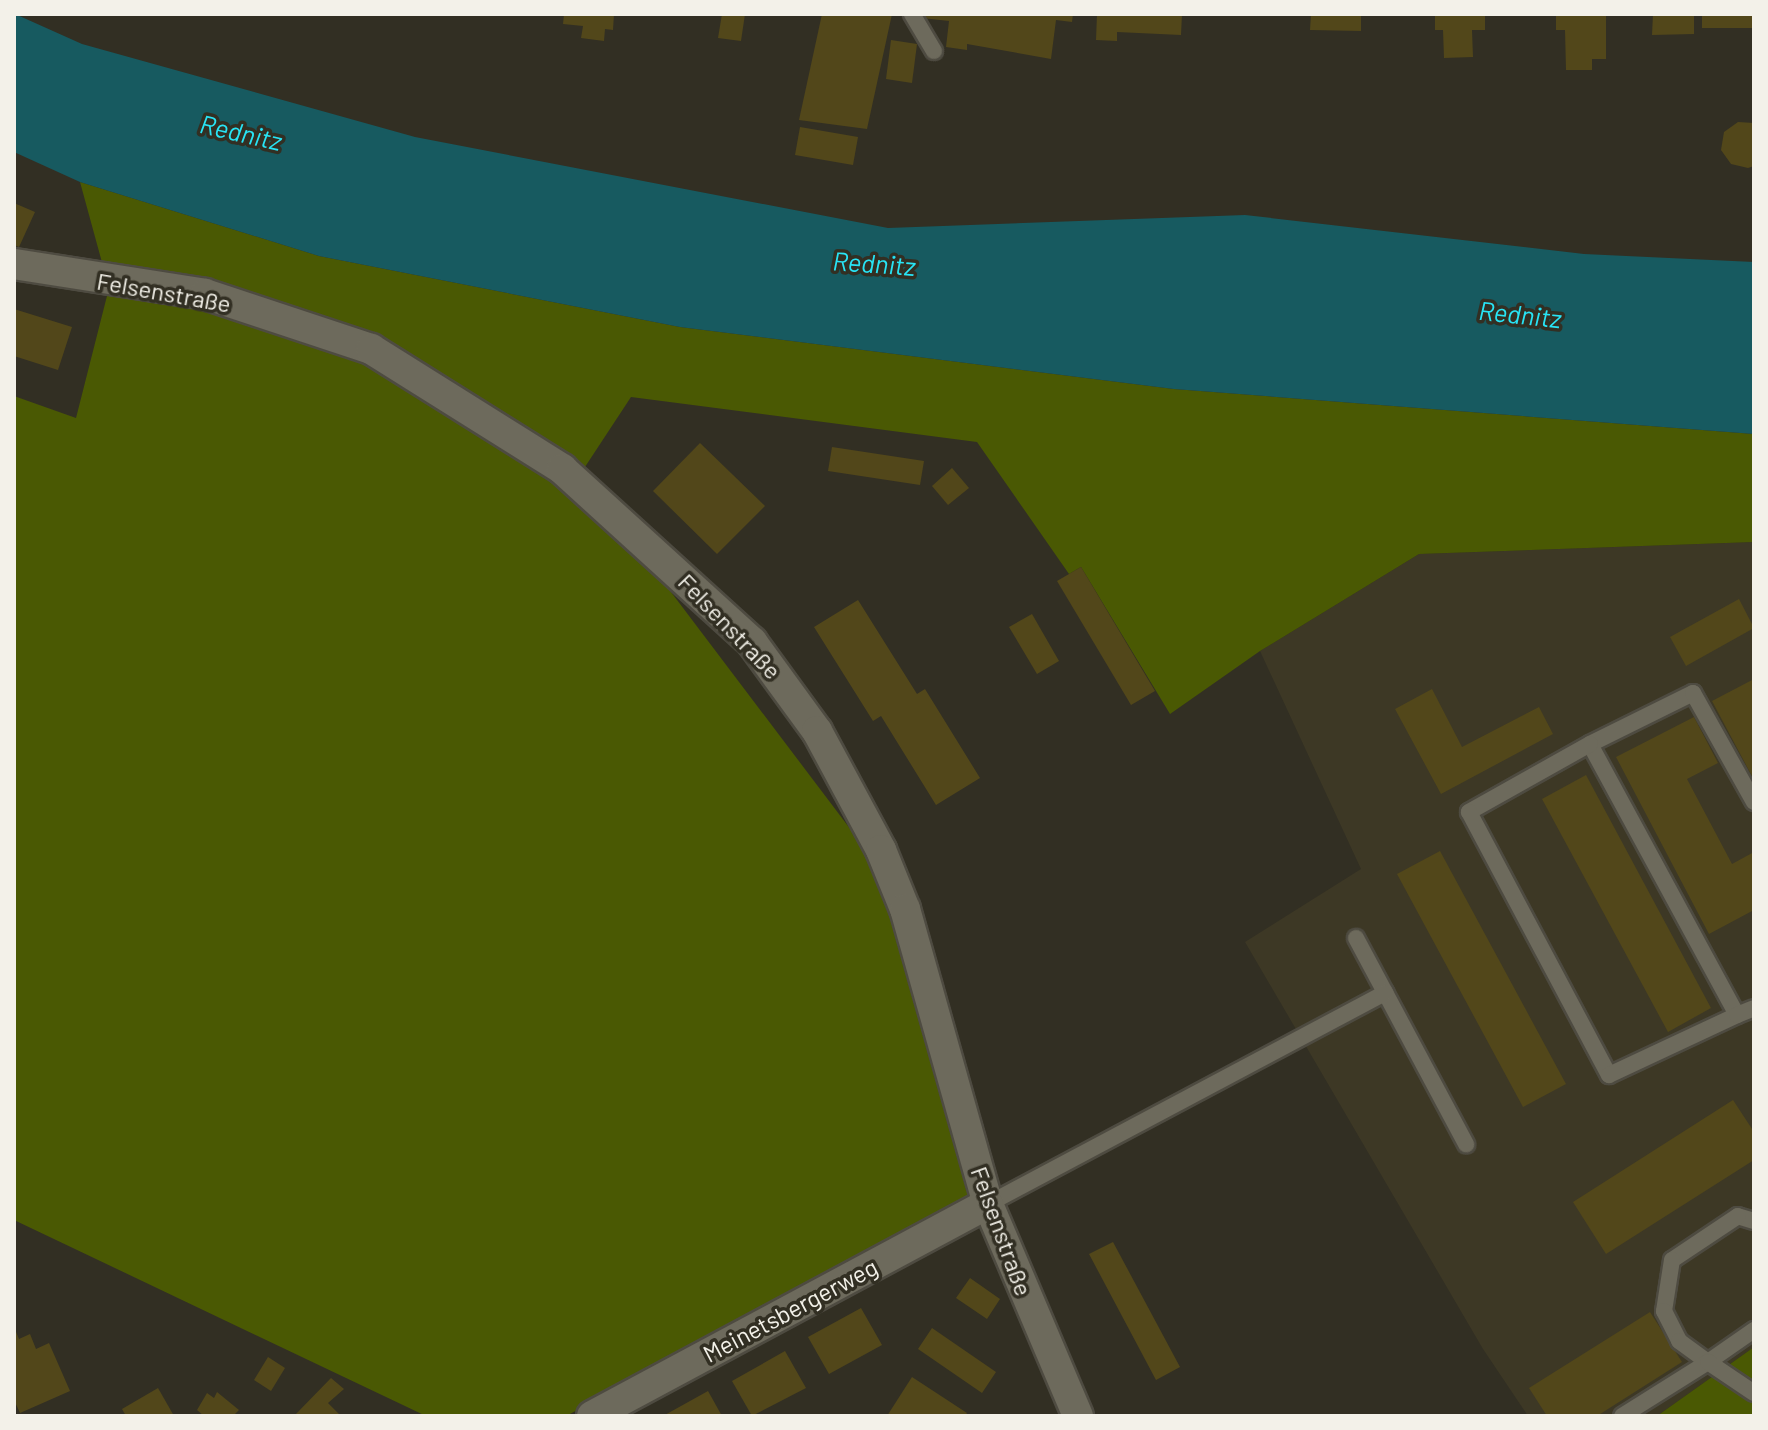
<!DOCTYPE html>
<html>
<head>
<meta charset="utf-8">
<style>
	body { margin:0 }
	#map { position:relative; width:1768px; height:1430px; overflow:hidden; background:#322f23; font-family:Barlow,sans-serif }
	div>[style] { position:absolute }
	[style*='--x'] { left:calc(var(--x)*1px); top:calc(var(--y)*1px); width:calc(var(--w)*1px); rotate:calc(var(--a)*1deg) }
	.built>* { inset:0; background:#3d3825 }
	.green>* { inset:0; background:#4a5903 }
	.water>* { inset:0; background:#175a60 }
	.building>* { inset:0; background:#52471a }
	.roads { filter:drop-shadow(2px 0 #4e4b41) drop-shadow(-2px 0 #4e4b41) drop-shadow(0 2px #4e4b41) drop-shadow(0 -2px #4e4b41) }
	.service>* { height:16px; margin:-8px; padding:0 8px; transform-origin:8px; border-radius:8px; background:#6d6a5c }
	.minor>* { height:30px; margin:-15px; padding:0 15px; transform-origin:15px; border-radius:15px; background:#6d6a5c }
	span { translate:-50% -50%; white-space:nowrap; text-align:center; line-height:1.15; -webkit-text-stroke:7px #322f23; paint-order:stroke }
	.street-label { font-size:24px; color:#f3f1e9 }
	.water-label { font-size:26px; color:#28e4f5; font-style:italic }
	.frame { position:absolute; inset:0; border:16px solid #f3f1e9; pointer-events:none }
</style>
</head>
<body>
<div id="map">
	<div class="built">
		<i style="clip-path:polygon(1754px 542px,1754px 1347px,1657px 1416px,1528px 1416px,1483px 1349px,1245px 942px,1361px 869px,1260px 651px,1419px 554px)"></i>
	</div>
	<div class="green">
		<i style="clip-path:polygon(80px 182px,319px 256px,680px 327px,1174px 389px,1754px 434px,1754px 542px,1419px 554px,1260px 651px,1170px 714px,1081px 567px,1069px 574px,977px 442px,631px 397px,581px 473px,876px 863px,973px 1202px,566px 1416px,426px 1416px,14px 1220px,14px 396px,76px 418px,109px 288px)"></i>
		<i style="clip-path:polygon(1754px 1347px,1754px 1416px,1657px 1416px)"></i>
	</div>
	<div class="water">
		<i style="clip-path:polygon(15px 14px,82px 44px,415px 137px,888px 228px,1245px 215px,1584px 254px,1754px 262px,1754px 434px,1174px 389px,680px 327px,319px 256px,80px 182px,14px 152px)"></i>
	</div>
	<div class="building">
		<i style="clip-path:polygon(564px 14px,614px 14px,613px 30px,605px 29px,604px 41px,581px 38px,583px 26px,563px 24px)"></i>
		<i style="clip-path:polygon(722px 14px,745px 14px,741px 41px,718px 38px)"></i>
		<i style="clip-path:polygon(822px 14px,892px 14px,867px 129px,799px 120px)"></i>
		<i style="clip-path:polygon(923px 14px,1073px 14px,1072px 22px,1056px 20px,1051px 59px,967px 44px,967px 50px,946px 47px,949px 21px,922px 18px)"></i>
		<i style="clip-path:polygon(1097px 14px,1182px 14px,1181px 35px,1117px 32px,1117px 41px,1096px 40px)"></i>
		<i style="clip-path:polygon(1311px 14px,1361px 14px,1361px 31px,1310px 30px)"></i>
		<i style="clip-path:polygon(1435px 14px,1485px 14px,1485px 30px,1472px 30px,1473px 57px,1444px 58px,1443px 30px,1435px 30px)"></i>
		<i style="clip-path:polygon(1556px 14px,1606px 14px,1606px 59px,1592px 59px,1592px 70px,1566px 70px,1565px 30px,1556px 30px)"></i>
		<i style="clip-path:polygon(1653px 14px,1694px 14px,1694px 34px,1652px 35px)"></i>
		<i style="clip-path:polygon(1702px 14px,1753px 14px,1753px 28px,1702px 28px)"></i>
		<i style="clip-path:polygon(891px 40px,917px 44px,912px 83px,886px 79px)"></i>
		<i style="clip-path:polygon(1738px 122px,1754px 123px,1754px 166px,1748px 168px,1731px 164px,1721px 150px,1724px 132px)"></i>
		<i style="clip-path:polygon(800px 127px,858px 137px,853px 165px,795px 155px)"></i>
		<i style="clip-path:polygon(14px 203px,35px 212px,19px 247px,14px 245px)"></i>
		<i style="clip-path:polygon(14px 309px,72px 327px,58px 370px,14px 356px)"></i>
		<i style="clip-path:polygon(700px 443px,765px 506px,717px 554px,653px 491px)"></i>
		<i style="clip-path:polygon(832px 447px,924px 461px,920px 485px,828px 471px)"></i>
		<i style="clip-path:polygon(952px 468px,969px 488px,948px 505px,932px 486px)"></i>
		<i style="clip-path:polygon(1081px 567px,1155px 691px,1131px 705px,1057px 581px)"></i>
		<i style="clip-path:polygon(1739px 599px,1754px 628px,1686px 666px,1670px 637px)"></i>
		<i style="clip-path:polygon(858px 600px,917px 694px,925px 689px,980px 778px,936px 805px,881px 716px,873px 721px,814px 627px)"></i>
		<i style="clip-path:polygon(1032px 614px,1059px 661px,1037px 674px,1009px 627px)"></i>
		<i style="clip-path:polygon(1754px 679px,1754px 780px,1712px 701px)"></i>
		<i style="clip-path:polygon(1432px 689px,1462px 747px,1539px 707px,1553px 734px,1441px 794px,1395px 709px)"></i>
		<i style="clip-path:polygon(1694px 717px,1718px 763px,1687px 779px,1732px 864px,1754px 852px,1754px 910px,1709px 934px,1616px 757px)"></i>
		<i style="clip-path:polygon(1586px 775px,1711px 1008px,1668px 1032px,1542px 799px)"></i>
		<i style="clip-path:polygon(1440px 851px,1566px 1084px,1523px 1107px,1397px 874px)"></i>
		<i style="clip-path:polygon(1733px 1100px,1754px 1132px,1754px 1160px,1606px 1254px,1573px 1202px)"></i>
		<i style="clip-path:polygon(1113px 1242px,1180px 1367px,1156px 1380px,1089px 1254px)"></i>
		<i style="clip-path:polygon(970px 1278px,1000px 1299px,987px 1319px,956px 1298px)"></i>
		<i style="clip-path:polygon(861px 1308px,882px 1345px,829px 1374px,808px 1337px)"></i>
		<i style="clip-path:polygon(1650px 1312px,1682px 1362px,1597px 1416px,1547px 1416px,1529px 1388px)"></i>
		<i style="clip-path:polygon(14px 1327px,19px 1339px,30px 1334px,36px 1349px,49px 1343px,70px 1391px,20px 1413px,14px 1400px)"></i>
		<i style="clip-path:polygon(932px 1328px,996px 1372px,982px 1393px,918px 1349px)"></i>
		<i style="clip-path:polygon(785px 1351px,806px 1388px,752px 1416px,732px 1381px)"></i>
		<i style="clip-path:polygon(268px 1357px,285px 1368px,271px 1391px,254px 1380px)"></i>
		<i style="clip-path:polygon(912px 1377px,967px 1413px,965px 1416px,887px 1416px)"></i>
		<i style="clip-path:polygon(331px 1378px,344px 1389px,328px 1403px,341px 1416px,294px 1416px)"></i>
		<i style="clip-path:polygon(158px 1388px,174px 1416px,126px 1416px,122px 1409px)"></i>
		<i style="clip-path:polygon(708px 1391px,722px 1416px,663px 1416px)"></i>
		<i style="clip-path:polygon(217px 1392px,239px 1410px,233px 1416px,204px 1416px,197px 1410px,207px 1393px,214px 1398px)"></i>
	</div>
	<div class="roads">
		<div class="service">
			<i style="--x:912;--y:14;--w:43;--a:59.3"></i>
			<i style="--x:1590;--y:744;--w:115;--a:-26.3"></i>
			<i style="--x:1693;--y:693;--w:125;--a:60.8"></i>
			<i style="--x:1356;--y:938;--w:234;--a:61.9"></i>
			<i style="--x:1737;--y:1015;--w:308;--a:-118.5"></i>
			<i style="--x:1590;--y:744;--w:139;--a:150.7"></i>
			<i style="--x:1469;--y:812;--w:298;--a:62"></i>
			<i style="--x:1609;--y:1075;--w:141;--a:-25.1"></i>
			<i style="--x:1737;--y:1015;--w:18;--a:-22"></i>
			<i style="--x:988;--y:1204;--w:450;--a:-28"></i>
			<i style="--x:1754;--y:1221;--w:17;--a:-163"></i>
			<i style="--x:1738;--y:1216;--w:79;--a:146.3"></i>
			<i style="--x:1672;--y:1260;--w:52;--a:98.9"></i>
			<i style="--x:1664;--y:1311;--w:34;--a:63"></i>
			<i style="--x:1679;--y:1341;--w:36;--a:36"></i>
			<i style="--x:1708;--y:1362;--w:56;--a:-34.8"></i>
			<i style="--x:1622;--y:1416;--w:102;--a:-32.1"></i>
			<i style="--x:1708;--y:1362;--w:55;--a:34"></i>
		</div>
		<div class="minor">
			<i style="--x:14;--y:264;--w:193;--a:8.9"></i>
			<i style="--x:205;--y:294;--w:175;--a:18.3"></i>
			<i style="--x:371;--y:349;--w:226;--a:32.1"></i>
			<i style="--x:562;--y:469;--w:257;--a:42.3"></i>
			<i style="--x:752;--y:642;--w:110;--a:53.9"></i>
			<i style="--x:817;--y:731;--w:135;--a:61.7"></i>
			<i style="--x:881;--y:850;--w:64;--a:67.9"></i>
			<i style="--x:905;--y:909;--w:306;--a:74.3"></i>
			<i style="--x:988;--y:1204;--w:230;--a:67"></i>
			<i style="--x:592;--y:1416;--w:449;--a:-28.2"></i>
		</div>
	</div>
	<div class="street-label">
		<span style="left:164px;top:292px;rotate:10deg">Felsenstraße</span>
		<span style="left:730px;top:626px;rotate:46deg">Felsenstraße</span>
		<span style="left:1002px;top:1231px;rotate:70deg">Felsenstraße</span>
		<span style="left:790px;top:1310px;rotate:-28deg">Meinetsbergerweg</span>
	</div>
	<div class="water-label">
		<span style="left:241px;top:132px;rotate:13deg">Rednitz</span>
		<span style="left:874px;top:263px;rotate:4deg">Rednitz</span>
		<span style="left:1520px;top:314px;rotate:6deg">Rednitz</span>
	</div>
	<div class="frame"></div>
</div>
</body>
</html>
